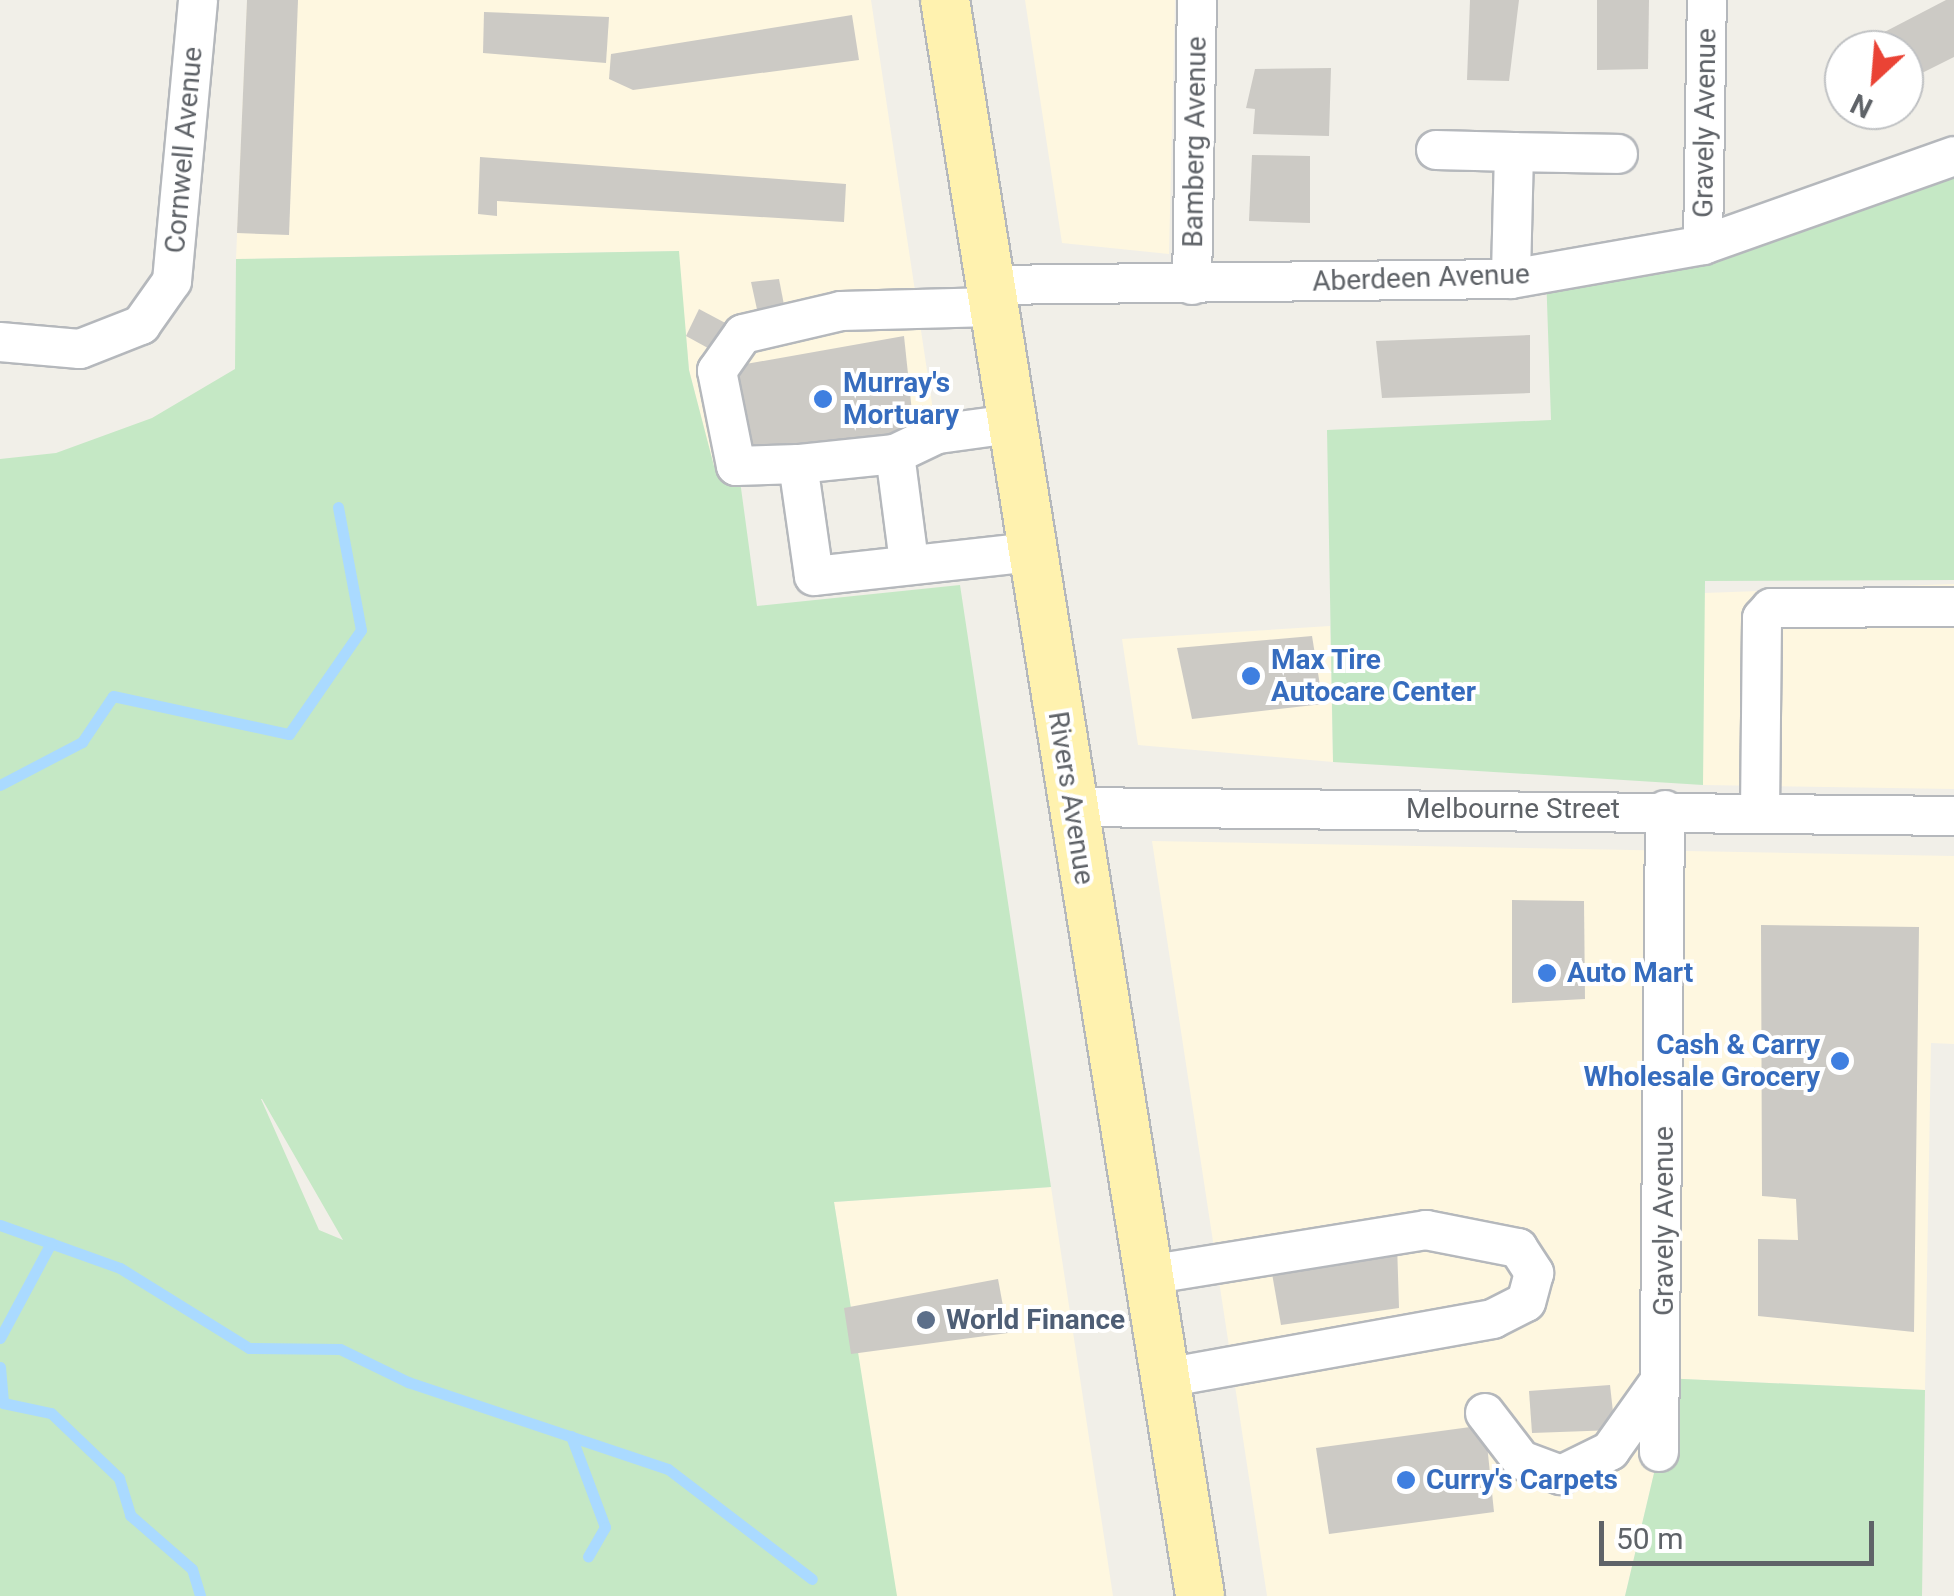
<!DOCTYPE html>
<html>
<head>
<meta charset="utf-8">
<style>
	body { margin:0 }
	#map { position:relative; width:1954px; height:1596px; overflow:hidden; background:#f1efe8; font-family:Roboto,sans-serif }
	div>[style] { position:absolute }
	[style*='--x'] { left:calc(var(--x)*1px); top:calc(var(--y)*1px); width:calc(var(--w)*1px); rotate:calc(var(--a)*1deg) }
	.commercial>* { inset:0; background:#fef7e0 }
	.green>* { inset:0; background:#c5e8c5 }
	.stream>* { height:11px; margin:-5.5px; padding:0 5.5px; transform-origin:5.5px; border-radius:5.5px; background:#aadaff }
	.building>* { inset:0; background:#cccac5 }
	.roads { filter:drop-shadow(2px 0 #b5b8bc) drop-shadow(-2px 0 #b5b8bc) drop-shadow(0 2px #b5b8bc) drop-shadow(0 -2px #b5b8bc) }
	.minor>* { height:38px; margin:-19px; padding:0 19px; transform-origin:19px; border-radius:19px; background:#fff }
	.major>* { height:48px; margin:-24px; padding:0 24px; transform-origin:24px; border-radius:24px; background:#fff2af }
	.dots>* { width:28px; height:28px; translate:-50% -50%; box-sizing:border-box; border:5px solid #fff; border-radius:50% }
	span { translate:-50% -50%; white-space:nowrap; text-align:center; line-height:1.15; -webkit-text-stroke:8px #fff; paint-order:stroke }
	.street-label { font-size:28px; color:#5f6368 }
	.shop-label { font-size:28px; color:#366cbe; font-weight:700 }
	.left { translate:0 -50%; text-align:left }
	.right { translate:-100% -50%; text-align:right }
	.service-label { font-size:28px; color:#4e5e75; font-weight:700 }
	.north { position:absolute; left:1824px; top:30px; width:100px; height:100px; box-sizing:border-box; background:#fff; border:2px solid #bfc1c3; border-radius:50%; rotate:206deg; font-size:28px; font-weight:700; line-height:40px; text-align:center; color:#5f6368 }
	.north::after { content:''; display:block; margin:auto; width:35px; height:45px; background:#ea4335; clip-path:polygon(50% 0,100% 100%,50% 72%,0 100%) }
	.scale { position:absolute; left:1599px; top:1521px; width:275px; height:45px; box-sizing:border-box; border:5px solid #5f6368; border-top:0; padding-left:12px; font-size:30px; line-height:35px; white-space:nowrap; color:#5f6368; -webkit-text-stroke:8px #fff; paint-order:stroke }
</style>
</head>
<body>
<div id="map">
	<div class="commercial">
		<i style="clip-path:polygon(247px 0,871px 0,938px 443px,714px 467px,689px 370px,678px 251px,236px 259px)"></i>
		<i style="clip-path:polygon(1025px 0,1175px 0,1169px 254px,1062px 243px)"></i>
		<i style="clip-path:polygon(1954px 584px,1954px 789px,1703px 785px,1704px 593px)"></i>
		<i style="clip-path:polygon(1330px 626px,1333px 762px,1138px 745px,1122px 639px)"></i>
		<i style="clip-path:polygon(1152px 841px,1954px 856px,1954px 1044px,1931px 1043px,1925px 1390px,1662px 1378px,1659px 1452px,1625px 1596px,1267px 1596px)"></i>
		<i style="clip-path:polygon(1051px 1187px,1113px 1596px,896px 1596px,834px 1202px)"></i>
	</div>
	<div class="green">
		<i style="clip-path:polygon(1954px 156px,1954px 580px,1705px 581px,1703px 785px,1333px 762px,1327px 430px,1551px 420px,1546px 273px)"></i>
		<i style="clip-path:polygon(evenodd,679px 251px,689px 370px,714px 466px,738px 466px,757px 606px,960px 585px,1051px 1187px,834px 1202px,897px 1596px,0 1596px,0 459px,56px 453px,152px 418px,235px 369px,236px 259px,679px 251px,261px 1099px,262px 1099px,343px 1240px,319px 1230px,261px 1099px)"></i>
		<i style="clip-path:polygon(1662px 1378px,1925px 1390px,1922px 1596px,1625px 1596px,1659px 1452px)"></i>
	</div>
	<div class="stream">
		<i style="--x:0;--y:785;--w:93;--a:-27.7"></i>
		<i style="--x:82;--y:742;--w:55;--a:-56"></i>
		<i style="--x:113;--y:696;--w:180;--a:12.2"></i>
		<i style="--x:289;--y:734;--w:126;--a:-55.3"></i>
		<i style="--x:361;--y:630;--w:125;--a:-100.6"></i>
		<i style="--x:0;--y:1225;--w:127;--a:19.7"></i>
		<i style="--x:120;--y:1268;--w:152;--a:31.8"></i>
		<i style="--x:249;--y:1348;--w:91;--a:0.6"></i>
		<i style="--x:340;--y:1349;--w:76;--a:25.9"></i>
		<i style="--x:408;--y:1382;--w:274;--a:18.5"></i>
		<i style="--x:668;--y:1469;--w:181;--a:37.4"></i>
		<i style="--x:0;--y:1338;--w:108;--a:-61.8"></i>
		<i style="--x:0;--y:1367;--w:36;--a:85"></i>
		<i style="--x:3;--y:1403;--w:49;--a:11.8"></i>
		<i style="--x:51;--y:1413;--w:94;--a:43.7"></i>
		<i style="--x:119;--y:1478;--w:39;--a:73"></i>
		<i style="--x:130;--y:1515;--w:82;--a:41.1"></i>
		<i style="--x:192;--y:1569;--w:28;--a:73"></i>
		<i style="--x:571;--y:1436;--w:97;--a:69.5"></i>
		<i style="--x:605;--y:1527;--w:34;--a:120"></i>
	</div>
	<div class="building">
		<i style="clip-path:polygon(247px 0,298px 0,289px 235px,237px 233px)"></i>
		<i style="clip-path:polygon(1470px 0,1519px 0,1509px 81px,1467px 80px)"></i>
		<i style="clip-path:polygon(1597px 0,1649px 0,1648px 69px,1597px 70px)"></i>
		<i style="clip-path:polygon(1946px 0,1954px 0,1954px 57px,1904px 82px,1904px 50px,1877px 50px,1871px 39px)"></i>
		<i style="clip-path:polygon(484px 12px,609px 17px,606px 63px,483px 53px)"></i>
		<i style="clip-path:polygon(852px 15px,859px 60px,633px 90px,609px 79px,611px 54px)"></i>
		<i style="clip-path:polygon(1331px 68px,1329px 136px,1253px 134px,1255px 109px,1246px 108px,1255px 69px)"></i>
		<i style="clip-path:polygon(1252px 155px,1310px 156px,1310px 223px,1249px 221px)"></i>
		<i style="clip-path:polygon(480px 157px,846px 184px,844px 222px,497px 201px,497px 216px,478px 214px)"></i>
		<i style="clip-path:polygon(779px 279px,785px 310px,758px 314px,751px 282px)"></i>
		<i style="clip-path:polygon(699px 309px,731px 326px,717px 353px,686px 336px)"></i>
		<i style="clip-path:polygon(1530px 335px,1530px 393px,1382px 398px,1376px 341px)"></i>
		<i style="clip-path:polygon(904px 336px,914px 431px,749px 458px,729px 367px)"></i>
		<i style="clip-path:polygon(1312px 636px,1323px 704px,1192px 719px,1177px 648px)"></i>
		<i style="clip-path:polygon(1512px 900px,1584px 901px,1585px 999px,1512px 1003px)"></i>
		<i style="clip-path:polygon(1761px 925px,1919px 927px,1914px 1332px,1758px 1316px,1758px 1239px,1798px 1240px,1796px 1199px,1762px 1196px)"></i>
		<i style="clip-path:polygon(1397px 1243px,1399px 1308px,1281px 1325px,1270px 1262px)"></i>
		<i style="clip-path:polygon(998px 1279px,1008px 1333px,851px 1354px,844px 1308px)"></i>
		<i style="clip-path:polygon(1610px 1385px,1615px 1430px,1532px 1433px,1529px 1391px)"></i>
		<i style="clip-path:polygon(1485px 1425px,1494px 1512px,1329px 1534px,1316px 1448px)"></i>
	</div>
	<div class="roads">
		<div class="minor">
			<i style="--x:1436;--y:150;--w:78;--a:1.5"></i>
			<i style="--x:1514;--y:152;--w:127;--a:91.4"></i>
			<i style="--x:1514;--y:152;--w:104;--a:1.1"></i>
			<i style="--x:1703;--y:245;--w:245;--a:-89.1"></i>
			<i style="--x:989;--y:285;--w:522;--a:-0.66"></i>
			<i style="--x:1511;--y:279;--w:195;--a:-10"></i>
			<i style="--x:1703;--y:245;--w:266;--a:-19.5"></i>
			<i style="--x:1192;--y:285;--w:285;--a:-89"></i>
			<i style="--x:0;--y:342;--w:80;--a:5"></i>
			<i style="--x:80;--y:349;--w:66;--a:-21.5"></i>
			<i style="--x:141;--y:325;--w:54;--a:-54.8"></i>
			<i style="--x:172;--y:281;--w:282;--a:-84.7"></i>
			<i style="--x:1011;--y:424;--w:75;--a:172.3"></i>
			<i style="--x:937;--y:434;--w:47;--a:154.5"></i>
			<i style="--x:895;--y:454;--w:98;--a:174.1"></i>
			<i style="--x:798;--y:464;--w:113;--a:81.9"></i>
			<i style="--x:814;--y:576;--w:218;--a:-6.3"></i>
			<i style="--x:895;--y:454;--w:109;--a:82.6"></i>
			<i style="--x:798;--y:464;--w:62;--a:178.2"></i>
			<i style="--x:736;--y:466;--w:97;--a:-101.3"></i>
			<i style="--x:717;--y:371;--w:45;--a:-54.9"></i>
			<i style="--x:743;--y:334;--w:101;--a:-13.2"></i>
			<i style="--x:841;--y:311;--w:151;--a:-1.5"></i>
			<i style="--x:1072;--y:807;--w:882;--a:0.58"></i>
			<i style="--x:1760;--y:812;--w:194;--a:-89.4"></i>
			<i style="--x:1762;--y:618;--w:13;--a:-48"></i>
			<i style="--x:1771;--y:608;--w:183;--a:-0.3"></i>
			<i style="--x:1148;--y:1275;--w:282;--a:-9.2"></i>
			<i style="--x:1426;--y:1230;--w:94;--a:11.1"></i>
			<i style="--x:1518;--y:1248;--w:30;--a:57"></i>
			<i style="--x:1534;--y:1273;--w:30;--a:105"></i>
			<i style="--x:1526;--y:1302;--w:37;--a:153"></i>
			<i style="--x:1493;--y:1319;--w:334;--a:169.8"></i>
			<i style="--x:1485;--y:1413;--w:59;--a:52.5"></i>
			<i style="--x:1521;--y:1460;--w:43;--a:20.6"></i>
			<i style="--x:1561;--y:1475;--w:55;--a:-26.1"></i>
			<i style="--x:1610;--y:1451;--w:85;--a:-54.6"></i>
			<i style="--x:1659;--y:1452;--w:642;--a:-89.46"></i>
		</div>
		<div class="major">
			<i style="--x:945;--y:0;--w:1616;--a:80.92"></i>
		</div>
	</div>
	<div class="dots">
		<i style="left:823px;top:399px;background:#3f7fe0"></i>
		<i style="left:1251px;top:676px;background:#3f7fe0"></i>
		<i style="left:1547px;top:973px;background:#3f7fe0"></i>
		<i style="left:1840px;top:1061px;background:#3f7fe0"></i>
		<i style="left:926px;top:1320px;background:#5c6f8a"></i>
		<i style="left:1406px;top:1480px;background:#3f7fe0"></i>
	</div>
	<div class="street-label">
		<span style="left:1705px;top:123px;rotate:-89deg">Gravely Avenue</span>
		<span style="left:1195px;top:142px;rotate:-89deg">Bamberg Avenue</span>
		<span style="left:184px;top:150px;rotate:-85deg">Cornwell Avenue</span>
		<span style="left:1421px;top:278px;rotate:-2deg">Aberdeen Avenue</span>
		<span style="left:1071px;top:798px;rotate:81deg">Rivers Avenue</span>
		<span style="left:1513px;top:809px">Melbourne Street</span>
		<span style="left:1664px;top:1221px;rotate:-90deg">Gravely Avenue</span>
	</div>
	<div class="shop-label">
		<span class="left" style="left:843px;top:399px">Murray's<br>Mortuary</span>
		<span class="left" style="left:1271px;top:676px">Max Tire<br>Autocare Center</span>
		<span class="left" style="left:1567px;top:973px">Auto Mart</span>
		<span class="right" style="left:1820px;top:1061px">Cash &amp; Carry<br>Wholesale Grocery</span>
		<span class="left" style="left:1426px;top:1480px">Curry's Carpets</span>
	</div>
	<div class="service-label">
		<span class="left" style="left:946px;top:1320px">World Finance</span>
	</div>
	<div class="north">N</div>
	<div class="scale">50 m</div>
</div>
</body>
</html>
